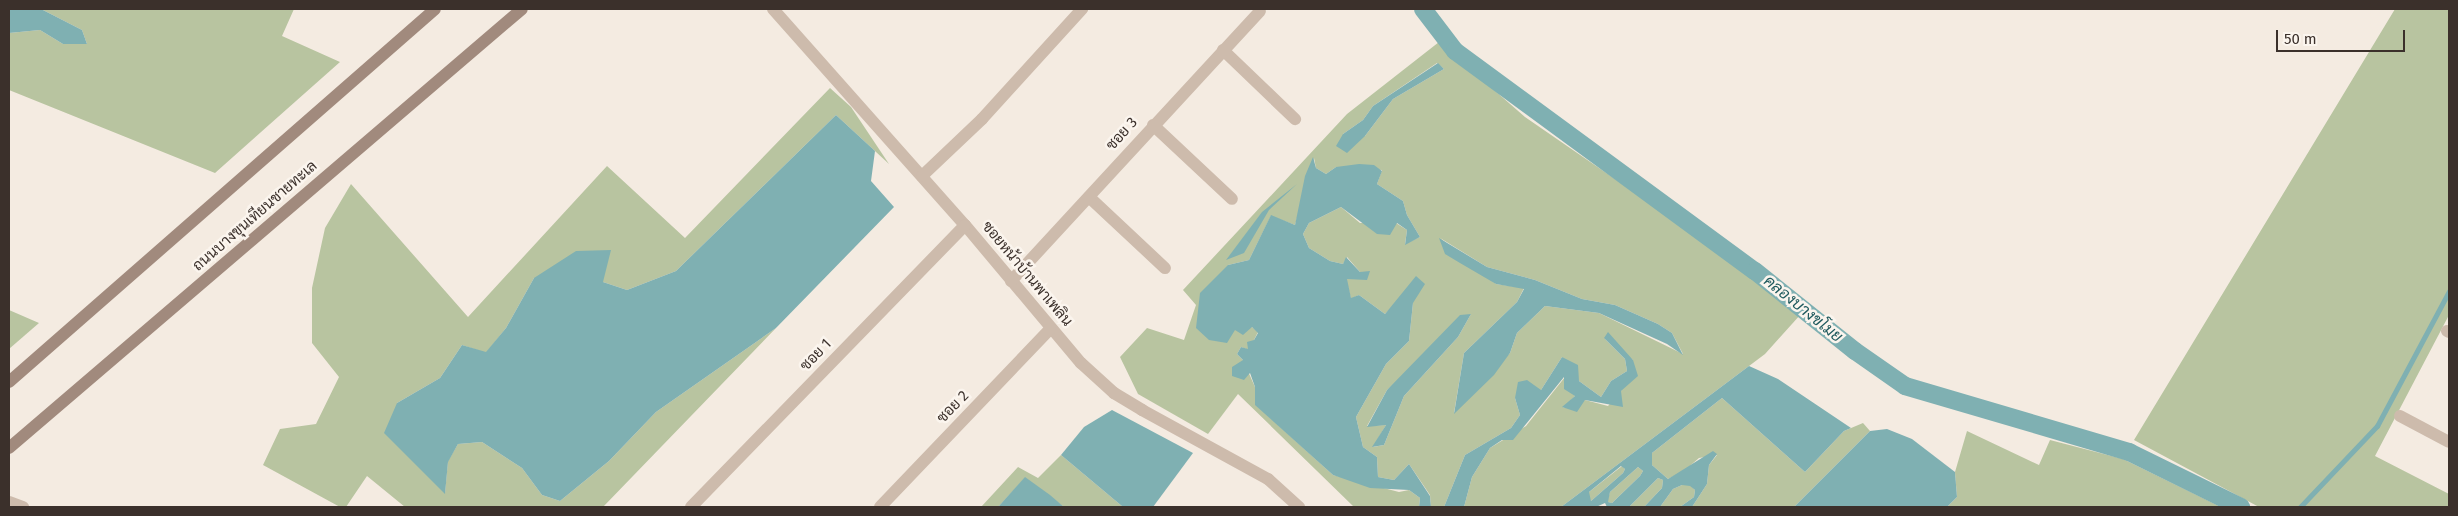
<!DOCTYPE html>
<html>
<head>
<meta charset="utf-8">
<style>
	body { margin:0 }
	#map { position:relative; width:2458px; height:516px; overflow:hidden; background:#f4ebe1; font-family:"Fira Sans",Sarabun,sans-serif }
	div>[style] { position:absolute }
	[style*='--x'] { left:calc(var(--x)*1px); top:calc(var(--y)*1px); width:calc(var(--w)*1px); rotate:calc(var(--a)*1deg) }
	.green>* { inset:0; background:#b8c4a0 }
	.water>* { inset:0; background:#7fb0b2 }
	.stream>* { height:5px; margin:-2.5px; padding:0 2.5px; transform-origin:2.5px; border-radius:2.5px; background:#7fb0b2 }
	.canal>* { height:18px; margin:-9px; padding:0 9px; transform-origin:9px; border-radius:9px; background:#7fb0b2 }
	.minor>* { height:12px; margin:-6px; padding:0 6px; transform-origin:6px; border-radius:6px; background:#cdbbac }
	.secondary>* { height:12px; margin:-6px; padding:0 6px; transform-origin:6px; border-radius:6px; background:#a18a7d }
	span { translate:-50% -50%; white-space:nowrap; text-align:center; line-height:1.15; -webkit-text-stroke:5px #fbf5ee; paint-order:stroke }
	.street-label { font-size:15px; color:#3b302b }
	.water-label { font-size:16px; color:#1f5a5e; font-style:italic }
	.frame { position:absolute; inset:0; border:10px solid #3b302b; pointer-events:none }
	.scale { position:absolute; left:2276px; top:30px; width:129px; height:22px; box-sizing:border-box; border:2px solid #3b302b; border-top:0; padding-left:6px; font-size:15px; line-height:18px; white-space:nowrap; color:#3b302b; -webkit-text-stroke:4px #fbf5ee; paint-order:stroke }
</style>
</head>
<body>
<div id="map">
	<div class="green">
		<i style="clip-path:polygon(41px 9px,294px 9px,282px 36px,340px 62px,215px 173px,9px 90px,9px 33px,40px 30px,63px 44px,87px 44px,82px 30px)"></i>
		<i style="clip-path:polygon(2395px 9px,2449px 9px,2449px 315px,2375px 456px,2449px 494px,2449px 507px,2259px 507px,2134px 440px)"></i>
		<i style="clip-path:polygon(evenodd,1439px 42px,1525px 117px,1689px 230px,1801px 314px,1765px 354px,1561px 507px,1464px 507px,1472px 477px,1490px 448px,1526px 426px,1565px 377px,1575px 396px,1563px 408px,1585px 400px,1608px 406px,1621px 391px,1633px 360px,1604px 338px,1625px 359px,1627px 371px,1611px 381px,1601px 397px,1579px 381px,1562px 357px,1541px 390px,1515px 398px,1520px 415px,1511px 428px,1465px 455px,1444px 507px,1431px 507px,1430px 495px,1409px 464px,1394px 480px,1378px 477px,1377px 457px,1363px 447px,1356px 417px,1386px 364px,1409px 341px,1413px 303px,1402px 296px,1385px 314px,1359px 295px,1351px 299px,1346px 279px,1360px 272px,1347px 257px,1343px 264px,1330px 261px,1309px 248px,1303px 234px,1309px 223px,1341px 207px,1360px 223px,1396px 223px,1407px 230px,1405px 244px,1420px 237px,1407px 215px,1403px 201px,1377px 184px,1382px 170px,1336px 167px,1326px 174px,1316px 168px,1314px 158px,1295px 225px,1271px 216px,1249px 260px,1228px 265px,1235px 330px,1252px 327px,1258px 332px,1249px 350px,1241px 347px,1237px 354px,1243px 360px,1255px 387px,1256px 405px,1333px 475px,1399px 492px,1409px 490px,1420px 498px,1419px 507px,1354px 507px,1238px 394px,1208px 434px,1138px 394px,1120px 357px,1147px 328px,1184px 340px,1196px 305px,1183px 290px,1347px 114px,1439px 42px,1437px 63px,1444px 69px,1393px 99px,1365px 136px,1343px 134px,1363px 120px,1373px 106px,1437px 63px,1439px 42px,1440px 238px,1487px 267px,1535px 280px,1582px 299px,1615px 305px,1658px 324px,1672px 333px,1683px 354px,1599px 313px,1545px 306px,1517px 333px,1510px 353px,1454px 413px,1464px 353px,1517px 302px,1524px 288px,1496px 284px,1440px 238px,1439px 42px,1471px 314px,1458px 337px,1404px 396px,1384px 445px,1373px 447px,1386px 425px,1367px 426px,1387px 390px,1471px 314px)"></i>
		<i style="clip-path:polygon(830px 88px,851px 107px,889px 164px,836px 115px,676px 271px,627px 290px,603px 282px,534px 278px,506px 328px,486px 353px,462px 345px,440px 378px,397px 403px,445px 493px,448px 461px,458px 444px,482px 442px,522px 468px,542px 495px,560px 501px,609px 461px,656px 412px,776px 328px,603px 507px,405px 507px,367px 476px,346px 507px,340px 507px,263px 465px,280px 429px,316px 424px,339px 377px,312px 343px,312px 288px,325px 228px,351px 184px,468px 317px,607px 166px,685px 238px)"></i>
		<i style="clip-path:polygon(9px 310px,39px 323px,9px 349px)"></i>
		<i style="clip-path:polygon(1722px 398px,1805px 472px,1844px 431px,1863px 423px,1870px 431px,1794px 507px,1692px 507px,1707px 484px,1709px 465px,1717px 455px,1699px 458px,1684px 471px,1668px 479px,1652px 465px,1652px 453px)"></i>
		<i style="clip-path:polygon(1967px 431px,2039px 465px,2050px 440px,2123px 459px,2221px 507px,1947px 507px,1957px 497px,1955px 472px)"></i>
		<i style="clip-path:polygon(1061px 455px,1123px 507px,1064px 507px,1025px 478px,998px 507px,981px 507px,1018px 467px,1038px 478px)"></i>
		<i style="clip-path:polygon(1622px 466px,1625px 469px,1623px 473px,1591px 501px,1588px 497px,1589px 492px)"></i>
		<i style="clip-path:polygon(1638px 467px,1643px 471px,1640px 476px,1612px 503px,1607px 502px,1610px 492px)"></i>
		<i style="clip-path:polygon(1658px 478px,1663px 480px,1662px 488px,1644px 507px,1629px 507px)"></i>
		<i style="clip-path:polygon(1682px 485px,1690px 485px,1695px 490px,1694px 497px,1680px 507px,1660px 507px,1673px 489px)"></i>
	</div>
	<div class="water">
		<i style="clip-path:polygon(9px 9px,41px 9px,82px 30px,87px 44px,63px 44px,40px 30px,9px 33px)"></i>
		<i style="clip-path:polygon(1438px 63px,1444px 69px,1393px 99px,1365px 136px,1347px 153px,1336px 146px,1343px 134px,1363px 120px,1373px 106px)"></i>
		<i style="clip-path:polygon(836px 115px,875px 151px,871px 181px,894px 207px,776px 328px,656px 412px,609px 461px,560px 501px,542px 495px,522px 468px,482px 442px,458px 444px,448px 462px,445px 494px,384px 433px,397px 403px,440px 378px,462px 345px,486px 352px,506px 328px,534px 278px,576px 251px,611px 250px,603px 282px,627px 290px,676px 271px)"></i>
		<i style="clip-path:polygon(1313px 157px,1316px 168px,1326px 174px,1336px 167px,1359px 164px,1374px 165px,1382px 171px,1377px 184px,1403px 201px,1407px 215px,1420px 237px,1405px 245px,1407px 230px,1397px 223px,1390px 235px,1377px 234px,1341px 207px,1309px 223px,1303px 234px,1309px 248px,1330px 261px,1343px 264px,1346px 257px,1360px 272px,1370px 271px,1367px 280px,1347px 279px,1351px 298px,1359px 295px,1385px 314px,1416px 276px,1425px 284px,1413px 303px,1409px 341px,1386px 364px,1356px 417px,1363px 447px,1377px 457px,1378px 477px,1394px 480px,1409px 464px,1430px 496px,1431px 507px,1419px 507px,1420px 498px,1409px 490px,1370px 488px,1333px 475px,1255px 405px,1255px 387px,1250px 373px,1244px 380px,1232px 376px,1232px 367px,1243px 360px,1237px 354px,1241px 347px,1248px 349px,1247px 342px,1254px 340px,1258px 333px,1252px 327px,1243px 335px,1235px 330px,1227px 343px,1209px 340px,1196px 328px,1200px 293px,1228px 265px,1249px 260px,1271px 215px,1295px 225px,1305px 176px)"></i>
		<i style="clip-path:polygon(1297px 184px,1269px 210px,1244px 253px,1226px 260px,1262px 212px)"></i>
		<i style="clip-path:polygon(1439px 238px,1487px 267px,1535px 280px,1582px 299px,1615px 305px,1658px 324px,1672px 333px,1683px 355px,1667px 344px,1599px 313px,1545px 306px,1517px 333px,1510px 353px,1494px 375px,1454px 414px,1464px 353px,1517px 302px,1524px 289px,1496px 284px,1460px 263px,1445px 254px)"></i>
		<i style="clip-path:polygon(1471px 314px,1458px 337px,1404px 396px,1384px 445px,1372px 447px,1386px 425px,1367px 427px,1387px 390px,1460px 315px)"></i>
		<i style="clip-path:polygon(1608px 332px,1633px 360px,1638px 376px,1621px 391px,1623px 407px,1585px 400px,1577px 412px,1562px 407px,1575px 396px,1564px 389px,1564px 377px,1513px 440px,1502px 440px,1490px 448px,1472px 477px,1464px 507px,1444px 507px,1465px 455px,1511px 428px,1520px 415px,1515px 398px,1518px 382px,1527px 380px,1541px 390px,1562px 357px,1578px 365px,1579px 381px,1601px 397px,1611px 381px,1627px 371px,1625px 359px,1604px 338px)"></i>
		<i style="clip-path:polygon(evenodd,1749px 366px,1778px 379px,1851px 428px,1844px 431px,1805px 472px,1722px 398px,1652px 453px,1652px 465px,1668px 479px,1713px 451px,1717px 454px,1709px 465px,1707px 484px,1692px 507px,1680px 507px,1694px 497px,1695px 490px,1690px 486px,1682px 485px,1673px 489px,1660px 507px,1644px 507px,1662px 488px,1663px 480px,1658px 478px,1629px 507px,1607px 507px,1605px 503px,1596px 507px,1561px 507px,1749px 366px,1621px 466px,1625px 469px,1623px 473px,1591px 501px,1589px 492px,1621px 466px,1749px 366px,1638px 467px,1643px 471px,1640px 476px,1612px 503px,1608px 502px,1610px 492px,1638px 467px)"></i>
		<i style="clip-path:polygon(1112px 410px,1193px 453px,1153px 507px,1123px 507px,1061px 455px,1084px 427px)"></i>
		<i style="clip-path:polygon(1887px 429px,1912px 439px,1955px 472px,1957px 497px,1947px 507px,1794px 507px,1870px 431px)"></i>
		<i style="clip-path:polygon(1025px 477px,1050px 495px,1064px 507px,998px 507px)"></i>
	</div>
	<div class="stream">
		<i style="--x:2300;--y:507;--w:112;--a:-46.5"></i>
		<i style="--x:2377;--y:426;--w:153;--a:-61.9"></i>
	</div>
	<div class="canal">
		<i style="--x:1423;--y:9;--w:53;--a:52.7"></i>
		<i style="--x:1455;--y:51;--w:372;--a:36.3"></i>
		<i style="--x:1755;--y:271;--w:128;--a:38.7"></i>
		<i style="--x:1855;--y:351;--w:61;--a:35"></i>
		<i style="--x:1905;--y:386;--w:234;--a:16.4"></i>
		<i style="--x:2129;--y:452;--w:125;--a:26.2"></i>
	</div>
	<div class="minor">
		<i style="--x:773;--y:9;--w:289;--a:48.4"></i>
		<i style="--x:965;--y:225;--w:180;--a:50"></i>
		<i style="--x:1081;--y:363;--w:45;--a:42.3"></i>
		<i style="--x:1114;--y:393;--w:33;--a:31"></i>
		<i style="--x:1142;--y:410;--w:144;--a:28.7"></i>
		<i style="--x:1268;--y:479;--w:42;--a:42.1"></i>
		<i style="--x:1223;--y:50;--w:100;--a:43.8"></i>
		<i style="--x:1153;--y:125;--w:108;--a:43.1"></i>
		<i style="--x:922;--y:176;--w:83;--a:-43.5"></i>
		<i style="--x:982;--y:119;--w:149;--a:-47.7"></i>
		<i style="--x:1089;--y:197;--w:104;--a:43.1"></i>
		<i style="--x:1011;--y:281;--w:367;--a:-47.3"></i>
		<i style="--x:2447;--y:331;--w:2;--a:27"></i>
		<i style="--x:2400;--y:416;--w:55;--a:28"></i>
		<i style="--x:9;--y:502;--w:15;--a:20"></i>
		<i style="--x:691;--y:507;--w:393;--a:-45.8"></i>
		<i style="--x:880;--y:507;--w:246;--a:-46.3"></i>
	</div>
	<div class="secondary">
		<i style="--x:9;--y:382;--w:566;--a:-41.2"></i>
		<i style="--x:9;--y:448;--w:675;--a:-40.56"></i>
	</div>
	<div class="street-label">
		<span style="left:1122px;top:134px;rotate:-48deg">ซอย 3</span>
		<span style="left:255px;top:216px;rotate:-41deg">ถนนบางขุนเทียนชายทะเล</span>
		<span style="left:1027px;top:274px;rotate:50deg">ซอยหน้าบ้านพาเพลิน</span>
		<span style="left:816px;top:355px;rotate:-46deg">ซอย 1</span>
		<span style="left:953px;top:407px;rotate:-46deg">ซอย 2</span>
	</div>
	<div class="water-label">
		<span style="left:1803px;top:309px;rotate:39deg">คลองบางขโมย</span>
	</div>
	<div class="frame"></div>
	<div class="scale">50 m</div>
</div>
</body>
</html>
